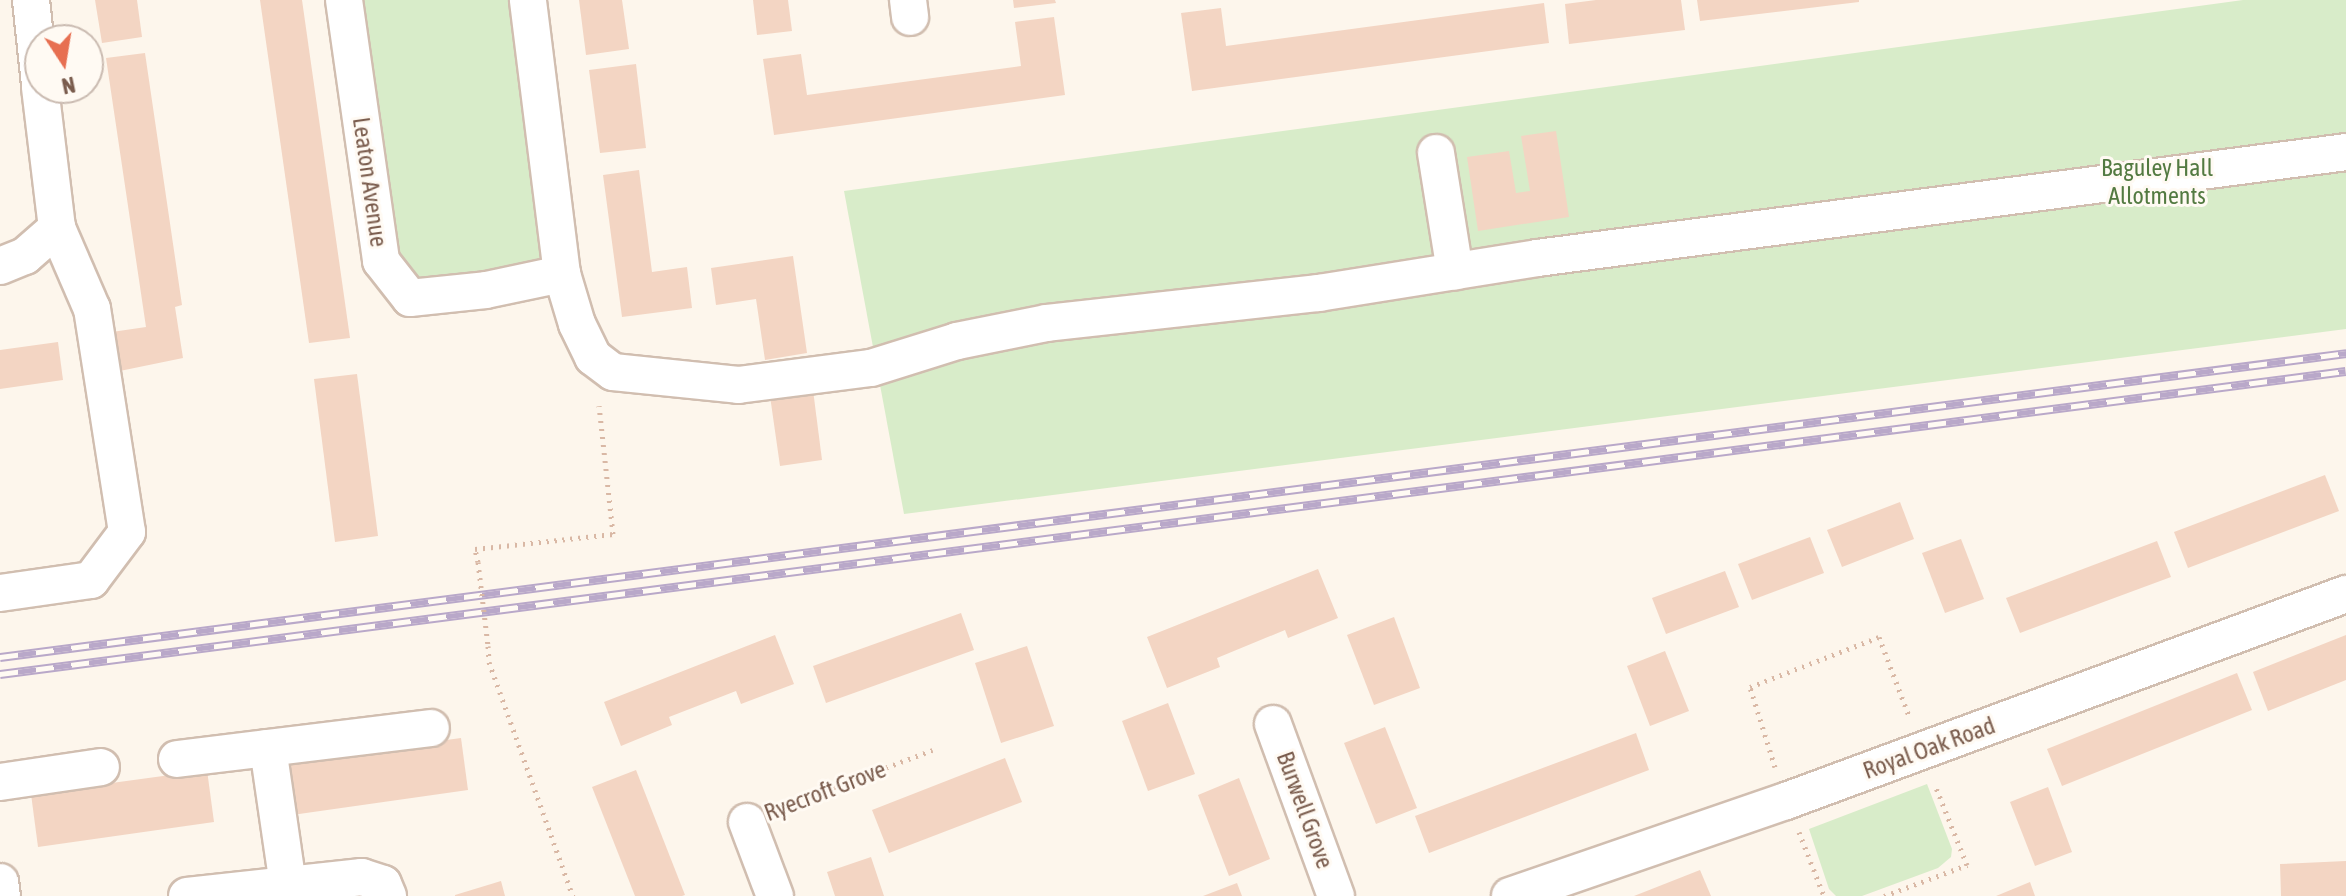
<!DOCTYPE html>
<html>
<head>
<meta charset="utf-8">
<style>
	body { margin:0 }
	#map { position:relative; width:2346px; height:896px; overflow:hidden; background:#fdf6ec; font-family:"Asap Condensed",sans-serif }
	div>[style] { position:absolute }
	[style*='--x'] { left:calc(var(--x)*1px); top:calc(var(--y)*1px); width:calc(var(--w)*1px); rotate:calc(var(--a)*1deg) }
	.green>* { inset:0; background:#d8ecc9 }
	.building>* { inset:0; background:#f3d5c3 }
	.path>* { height:5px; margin-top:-2.5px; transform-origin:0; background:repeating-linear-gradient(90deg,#d9b8a5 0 2px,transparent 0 8px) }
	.roads { filter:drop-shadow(2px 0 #d1beb0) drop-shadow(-2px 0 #d1beb0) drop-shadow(0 2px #d1beb0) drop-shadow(0 -2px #d1beb0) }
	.minor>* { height:36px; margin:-18px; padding:0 18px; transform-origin:18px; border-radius:18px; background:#fff }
	.rail>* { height:9px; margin-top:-4.5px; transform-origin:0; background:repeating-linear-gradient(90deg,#fffaf3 0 18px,#b9a8c9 0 36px); box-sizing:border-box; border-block:2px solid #b9a8c9 }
	.path-bridge>* { height:5px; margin-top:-2.5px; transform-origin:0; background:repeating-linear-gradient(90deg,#d9b8a5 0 2px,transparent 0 8px) }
	span { translate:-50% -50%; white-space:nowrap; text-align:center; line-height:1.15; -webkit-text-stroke:6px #fffaf3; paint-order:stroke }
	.park-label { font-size:24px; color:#537a41 }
	.street-label { font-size:24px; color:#7a5c4d }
	.north { position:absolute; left:24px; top:24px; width:80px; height:80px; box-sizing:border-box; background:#fffaf3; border:2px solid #cabbb1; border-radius:50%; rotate:168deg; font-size:22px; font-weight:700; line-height:32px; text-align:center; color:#7a5c4d }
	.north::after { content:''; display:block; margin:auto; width:28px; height:36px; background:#e76f51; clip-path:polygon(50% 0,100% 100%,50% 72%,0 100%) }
</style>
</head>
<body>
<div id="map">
	<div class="green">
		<i style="clip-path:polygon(362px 0,522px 0,549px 276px,399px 284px)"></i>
		<i style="clip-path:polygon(2243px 0,2346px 0,2346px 329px,904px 514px,844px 191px)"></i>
		<i style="clip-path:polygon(1927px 784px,1952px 849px,1951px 857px,1938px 868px,1862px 896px,1836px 896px,1829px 889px,1809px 829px)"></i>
	</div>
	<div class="building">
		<i style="clip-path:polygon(95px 0,137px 0,142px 37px,102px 43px)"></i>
		<i style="clip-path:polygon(260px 0,302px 0,350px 338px,309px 343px)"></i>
		<i style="clip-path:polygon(579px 0,622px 0,629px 49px,586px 55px)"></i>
		<i style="clip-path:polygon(753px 0,788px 0,792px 31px,757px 35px)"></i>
		<i style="clip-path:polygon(1013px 0,1055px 0,1056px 3px,1014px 8px)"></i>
		<i style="clip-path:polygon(1596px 0,1681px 0,1685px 30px,1569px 44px,1565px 4px)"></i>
		<i style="clip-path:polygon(1697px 0,1859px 0,1859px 2px,1700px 21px)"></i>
		<i style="clip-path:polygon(1544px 3px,1549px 43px,1192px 91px,1181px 13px,1221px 8px,1226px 46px)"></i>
		<i style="clip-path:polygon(1054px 17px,1065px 95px,774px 135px,763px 59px,801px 54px,807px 95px,1021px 66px,1015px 22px)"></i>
		<i style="clip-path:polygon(145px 53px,182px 305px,175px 307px,183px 358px,110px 373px,105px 333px,146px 327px,106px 58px)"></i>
		<i style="clip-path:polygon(636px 64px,646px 148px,600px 153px,589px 70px)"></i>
		<i style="clip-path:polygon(1556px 131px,1569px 217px,1478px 231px,1467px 157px,1509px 151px,1516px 193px,1530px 191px,1521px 136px)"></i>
		<i style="clip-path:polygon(639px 170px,652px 272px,687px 267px,692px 308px,622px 317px,603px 175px)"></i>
		<i style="clip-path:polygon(793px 256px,807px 353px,765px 360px,756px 299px,716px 305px,711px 268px)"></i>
		<i style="clip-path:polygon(58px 342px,63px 380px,0 389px,0 350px)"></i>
		<i style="clip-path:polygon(357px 374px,378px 536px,335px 542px,314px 379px)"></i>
		<i style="clip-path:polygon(813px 390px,822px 460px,780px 466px,770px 396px)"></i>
		<i style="clip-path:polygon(2325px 475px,2339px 511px,2188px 568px,2174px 532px)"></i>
		<i style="clip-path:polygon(1900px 502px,1914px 539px,1842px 567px,1827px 530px)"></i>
		<i style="clip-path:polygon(1810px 537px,1824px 573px,1752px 600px,1738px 564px)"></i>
		<i style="clip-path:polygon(1961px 539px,1984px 599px,1945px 613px,1922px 553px)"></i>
		<i style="clip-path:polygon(2157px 541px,2171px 577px,2020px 633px,2006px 598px)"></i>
		<i style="clip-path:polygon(1318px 569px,1338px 618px,1288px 638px,1285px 630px,1217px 658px,1220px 667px,1167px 688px,1147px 637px)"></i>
		<i style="clip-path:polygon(1725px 571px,1739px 607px,1666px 634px,1652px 598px)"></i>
		<i style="clip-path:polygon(961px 613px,974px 650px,826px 703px,813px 666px)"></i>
		<i style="clip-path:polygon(1394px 617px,1420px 688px,1374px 705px,1347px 635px)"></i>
		<i style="clip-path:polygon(775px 635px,794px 684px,741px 704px,736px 691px,669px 717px,672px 725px,621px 746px,604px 702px)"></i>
		<i style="clip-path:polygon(2346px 635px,2346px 680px,2268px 711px,2253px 672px)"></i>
		<i style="clip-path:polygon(1027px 646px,1054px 726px,1001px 743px,975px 663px)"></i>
		<i style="clip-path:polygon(1665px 651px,1689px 711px,1650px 726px,1627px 666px)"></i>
		<i style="clip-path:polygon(2237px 673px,2252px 710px,2062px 786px,2047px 749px)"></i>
		<i style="clip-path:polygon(1168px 703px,1195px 774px,1148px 791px,1122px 721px)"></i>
		<i style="clip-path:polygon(1385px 727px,1417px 808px,1376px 824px,1344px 743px)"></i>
		<i style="clip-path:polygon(1636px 733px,1649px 770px,1429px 853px,1415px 816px)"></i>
		<i style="clip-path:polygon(461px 738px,468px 790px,292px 815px,285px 762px)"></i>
		<i style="clip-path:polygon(1005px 758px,1022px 802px,889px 853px,872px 810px)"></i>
		<i style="clip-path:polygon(207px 770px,214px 822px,38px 847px,31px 794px)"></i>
		<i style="clip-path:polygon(636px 770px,685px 895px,682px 896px,635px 896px,592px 787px)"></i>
		<i style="clip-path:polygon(1239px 778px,1270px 859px,1229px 876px,1198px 795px)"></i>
		<i style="clip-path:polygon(2048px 787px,2072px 852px,2035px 866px,2010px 802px)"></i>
		<i style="clip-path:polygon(871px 857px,884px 896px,835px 896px,827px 872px)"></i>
		<i style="clip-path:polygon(2346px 861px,2346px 896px,2281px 896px,2280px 864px)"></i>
		<i style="clip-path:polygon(1700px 870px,1711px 896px,1634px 896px)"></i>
		<i style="clip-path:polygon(501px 881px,505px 896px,455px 896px,455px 895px)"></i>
		<i style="clip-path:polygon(2030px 882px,2035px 896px,1996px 896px)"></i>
		<i style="clip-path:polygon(1237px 883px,1242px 896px,1203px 896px)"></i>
	</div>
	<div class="path">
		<i style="--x:478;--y:562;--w:13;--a:-103"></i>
		<i style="--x:475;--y:549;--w:139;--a:-6.2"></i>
		<i style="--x:613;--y:534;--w:129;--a:-96.2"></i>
		<i style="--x:488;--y:646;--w:16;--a:86"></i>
		<i style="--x:489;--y:662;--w:249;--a:70.3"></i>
		<i style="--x:1775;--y:767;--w:84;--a:-107.4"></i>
		<i style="--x:1750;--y:687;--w:138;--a:-21.2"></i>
		<i style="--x:1879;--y:637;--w:85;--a:69.2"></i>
		<i style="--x:781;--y:807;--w:162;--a:-20.6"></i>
		<i style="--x:1799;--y:832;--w:69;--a:68.7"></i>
		<i style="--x:1884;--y:896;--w:89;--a:-20.5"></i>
		<i style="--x:1967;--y:865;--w:86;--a:-111.8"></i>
	</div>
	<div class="roads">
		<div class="minor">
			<i style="--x:31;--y:0;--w:84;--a:83.9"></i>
			<i style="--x:344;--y:0;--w:264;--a:81.9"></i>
			<i style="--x:381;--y:261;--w:47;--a:51.9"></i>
			<i style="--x:410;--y:298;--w:76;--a:-6"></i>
			<i style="--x:486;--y:290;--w:78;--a:-11.9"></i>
			<i style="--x:562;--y:274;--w:276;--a:-97.1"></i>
			<i style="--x:908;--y:0;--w:17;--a:83"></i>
			<i style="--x:1436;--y:153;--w:120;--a:80.9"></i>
			<i style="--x:0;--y:266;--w:27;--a:-22"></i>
			<i style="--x:25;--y:256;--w:43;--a:-41.2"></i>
			<i style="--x:57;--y:228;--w:141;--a:-96.9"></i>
			<i style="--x:562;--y:274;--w:52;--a:73.3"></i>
			<i style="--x:577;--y:324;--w:37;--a:64"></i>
			<i style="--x:593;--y:357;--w:25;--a:37"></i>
			<i style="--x:613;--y:372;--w:126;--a:5.9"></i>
			<i style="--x:738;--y:385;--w:134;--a:-7.3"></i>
			<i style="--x:871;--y:368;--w:90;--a:-17.4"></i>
			<i style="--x:957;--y:341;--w:92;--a:-11.3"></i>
			<i style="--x:1047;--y:323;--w:274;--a:-6.3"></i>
			<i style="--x:1319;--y:293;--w:221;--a:-9.1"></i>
			<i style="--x:1537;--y:258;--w:816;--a:-7.46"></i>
			<i style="--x:0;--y:593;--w:92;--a:-8.1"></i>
			<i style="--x:91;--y:580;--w:60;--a:-53.1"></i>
			<i style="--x:127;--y:532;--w:226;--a:-98.9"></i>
			<i style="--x:92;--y:309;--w:88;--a:-113.4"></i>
			<i style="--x:1273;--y:724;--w:183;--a:69.9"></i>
			<i style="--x:177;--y:759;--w:92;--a:-6.9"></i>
			<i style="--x:0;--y:782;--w:102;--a:-8.4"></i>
			<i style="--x:747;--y:822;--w:79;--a:69.3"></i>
			<i style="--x:0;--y:882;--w:14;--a:82"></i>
			<i style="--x:288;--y:885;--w:138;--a:-98.3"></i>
			<i style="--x:268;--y:748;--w:164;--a:-7"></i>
			<i style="--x:187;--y:896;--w:176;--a:-6.2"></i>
			<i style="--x:362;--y:877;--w:22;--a:18"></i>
			<i style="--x:383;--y:884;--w:13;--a:67"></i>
			<i style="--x:1510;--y:896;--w:292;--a:-19"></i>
			<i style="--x:1786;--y:801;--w:597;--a:-20.29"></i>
		</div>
	</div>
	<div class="rail">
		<i style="--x:0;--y:657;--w:2366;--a:-7.38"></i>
		<i style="--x:0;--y:674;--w:2365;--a:-7.36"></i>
	</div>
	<div class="path-bridge">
		<i style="--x:478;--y:562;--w:85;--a:83.2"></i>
	</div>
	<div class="park-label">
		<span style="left:2157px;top:182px">Baguley Hall<br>Allotments</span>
	</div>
	<div class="street-label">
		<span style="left:370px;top:182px;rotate:82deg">Leaton Avenue</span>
		<span style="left:1929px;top:748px;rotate:-20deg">Royal Oak Road</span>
		<span style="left:825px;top:791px;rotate:-21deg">Ryecroft Grove</span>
		<span style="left:1305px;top:810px;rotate:70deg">Burwell Grove</span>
	</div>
	<div class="north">N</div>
</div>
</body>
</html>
